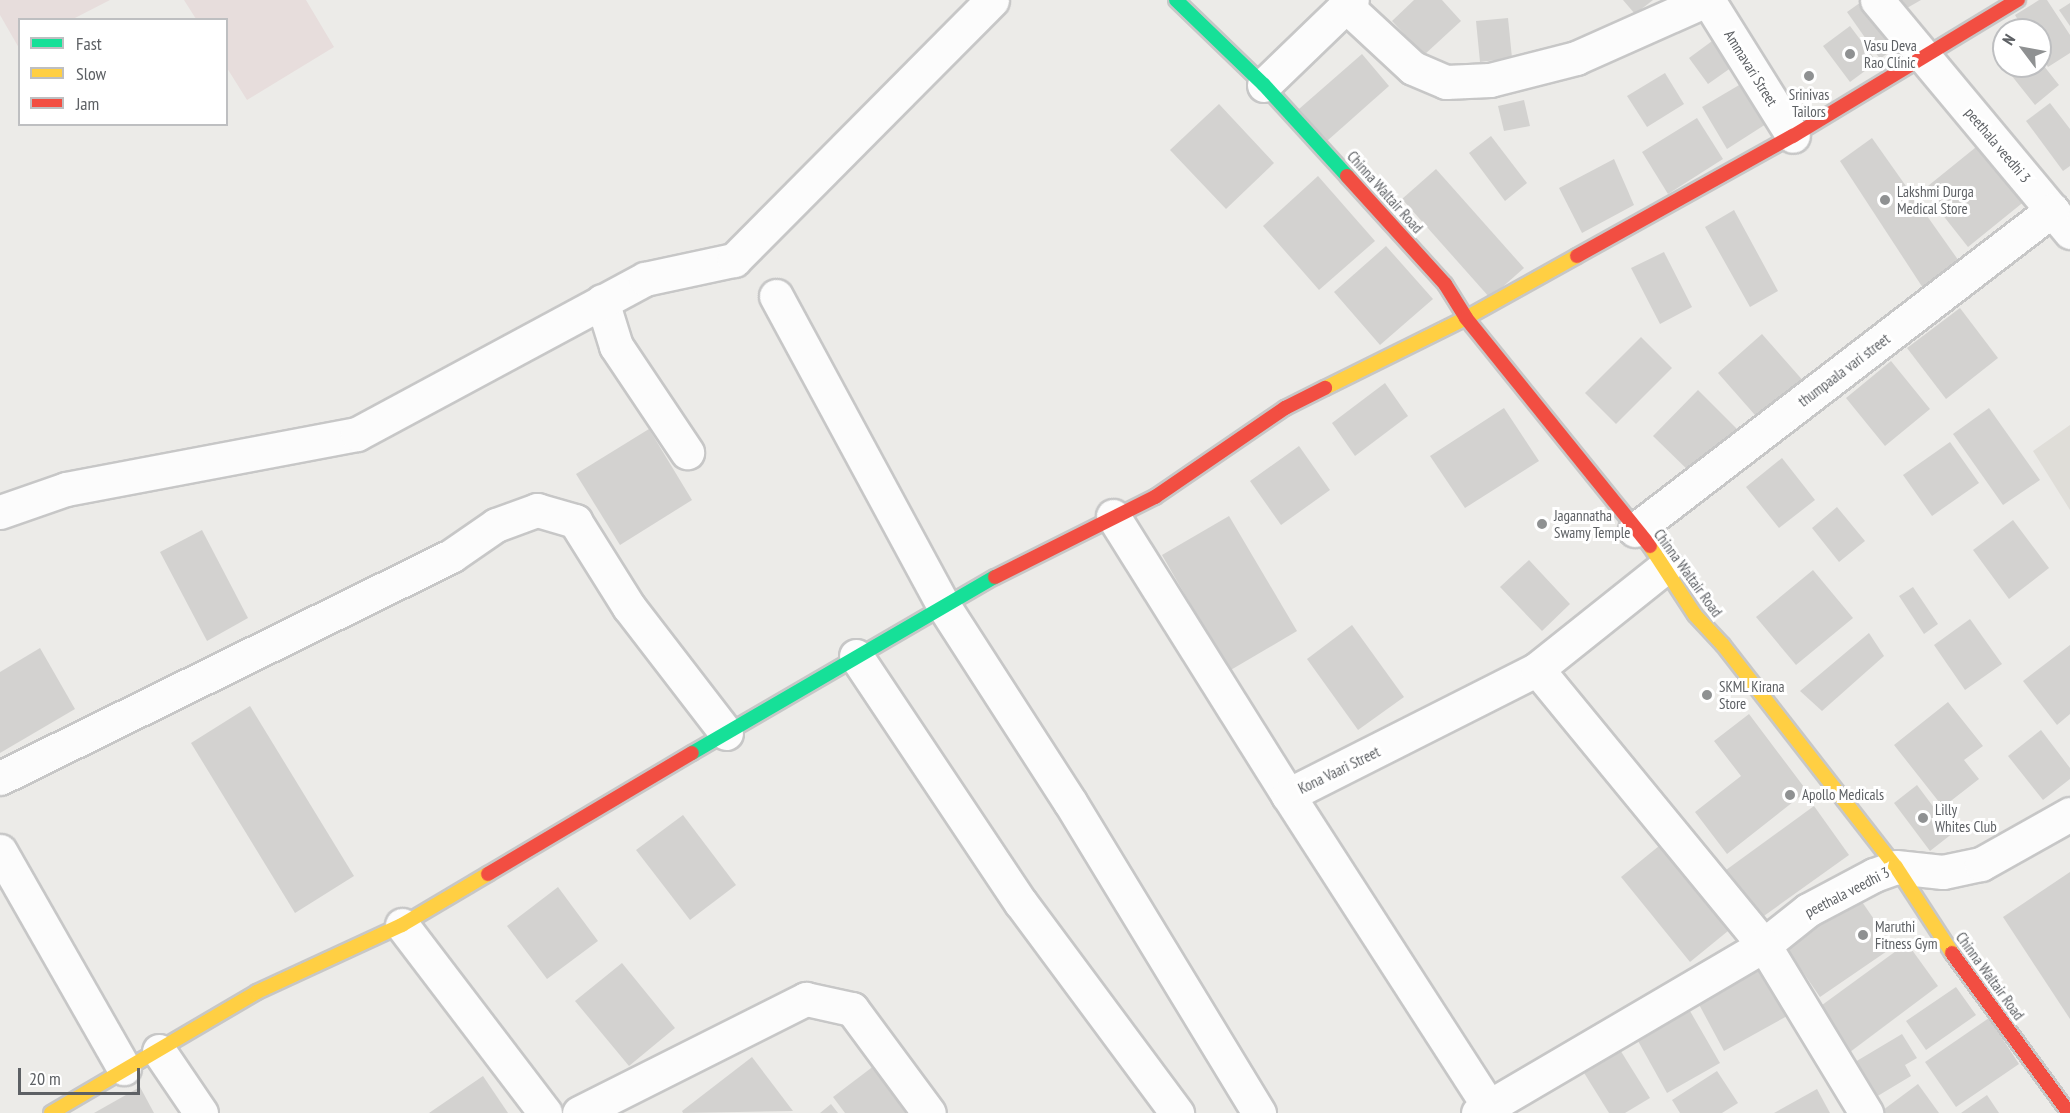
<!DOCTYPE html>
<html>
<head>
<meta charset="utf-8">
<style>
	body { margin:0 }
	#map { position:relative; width:2070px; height:1113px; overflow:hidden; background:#ecebe8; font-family:"PT Sans Narrow",sans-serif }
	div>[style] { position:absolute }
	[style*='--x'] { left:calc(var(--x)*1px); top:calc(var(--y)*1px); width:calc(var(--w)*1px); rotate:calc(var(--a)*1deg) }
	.education>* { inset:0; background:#dfddd8 }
	.medical>* { inset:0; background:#e7dddc }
	.building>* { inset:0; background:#d3d2d0 }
	.roads { filter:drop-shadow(2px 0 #c7c7c7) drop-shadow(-2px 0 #c7c7c7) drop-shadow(0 2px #c7c7c7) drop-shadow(0 -2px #c7c7c7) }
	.street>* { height:33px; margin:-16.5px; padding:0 16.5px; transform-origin:16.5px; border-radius:16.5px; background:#fcfcfc }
	.fast>* { height:14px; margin:-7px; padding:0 7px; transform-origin:7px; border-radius:7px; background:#16e098 }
	.slow>* { height:14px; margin:-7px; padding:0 7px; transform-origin:7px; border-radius:7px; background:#ffcf43 }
	.jam>* { height:14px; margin:-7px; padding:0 7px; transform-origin:7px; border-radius:7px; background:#f24e42 }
	.dots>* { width:16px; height:16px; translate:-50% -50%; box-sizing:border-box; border:3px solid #fff; border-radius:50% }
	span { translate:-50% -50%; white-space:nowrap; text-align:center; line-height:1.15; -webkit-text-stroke:6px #fff; paint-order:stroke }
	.poi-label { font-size:15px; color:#5d6064 }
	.left { translate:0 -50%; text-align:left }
	.street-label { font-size:15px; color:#5d6064 }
	.legend { position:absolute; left:18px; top:18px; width:210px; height:108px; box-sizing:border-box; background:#fff; border:2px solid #bebfc1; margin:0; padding:8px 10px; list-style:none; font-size:18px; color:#5d6064 }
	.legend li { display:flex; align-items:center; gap:12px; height:30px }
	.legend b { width:30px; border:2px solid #bebfc1 }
	.north { position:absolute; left:1992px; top:18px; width:60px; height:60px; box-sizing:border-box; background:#fff; border:2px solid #bebfc1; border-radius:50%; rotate:302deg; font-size:16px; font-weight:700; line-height:24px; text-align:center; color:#5d6064 }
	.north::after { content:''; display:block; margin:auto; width:21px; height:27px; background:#8f9192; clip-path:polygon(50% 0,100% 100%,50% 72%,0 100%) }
	.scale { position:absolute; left:18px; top:1068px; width:122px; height:27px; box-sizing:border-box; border:3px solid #5d6064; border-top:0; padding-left:8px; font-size:18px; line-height:21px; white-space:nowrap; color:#5d6064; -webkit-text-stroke:4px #fff; paint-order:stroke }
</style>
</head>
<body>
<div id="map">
	<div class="education">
		<i style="clip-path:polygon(2070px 425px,2070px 510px,2033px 451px)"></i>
	</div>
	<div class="medical">
		<i style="clip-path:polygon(0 0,110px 0,73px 19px,20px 20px,19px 48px,0 15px)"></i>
		<i style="clip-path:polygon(184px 0,306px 0,334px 47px,247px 100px,227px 68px,226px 20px,196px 19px)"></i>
	</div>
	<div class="building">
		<i style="clip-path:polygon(1414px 0,1442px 0,1461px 21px,1424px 55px,1392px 21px)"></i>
		<i style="clip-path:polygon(1623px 0,1653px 0,1635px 14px)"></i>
		<i style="clip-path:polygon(1864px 0,1904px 41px,1880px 59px,1847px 12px)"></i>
		<i style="clip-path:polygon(1883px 0,1921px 0,1893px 16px)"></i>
		<i style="clip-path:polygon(2039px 0,2047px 0,2070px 35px,2070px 53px,2048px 67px,2040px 55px,2040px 30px,2024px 30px,2015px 15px)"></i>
		<i style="clip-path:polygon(2070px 3px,2070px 26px,2059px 10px)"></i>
		<i style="clip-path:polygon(1508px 18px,1512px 58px,1480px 62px,1476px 21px)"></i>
		<i style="clip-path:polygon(1850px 26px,1877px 62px,1850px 82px,1823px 46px)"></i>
		<i style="clip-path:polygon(1723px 33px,1742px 60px,1708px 84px,1689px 58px)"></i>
		<i style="clip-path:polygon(2004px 42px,2004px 66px,2040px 66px,2040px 61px,2059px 85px,2035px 105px,1992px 51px)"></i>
		<i style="clip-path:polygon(1362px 54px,1389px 86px,1327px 141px,1299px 109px)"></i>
		<i style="clip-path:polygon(1665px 73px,1684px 104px,1647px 127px,1627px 96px)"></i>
		<i style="clip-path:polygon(1751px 78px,1777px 117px,1727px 149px,1702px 107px)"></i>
		<i style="clip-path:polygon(1524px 100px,1530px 126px,1504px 131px,1498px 106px)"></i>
		<i style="clip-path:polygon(2050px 103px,2070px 129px,2070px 166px,2063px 171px,2026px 121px)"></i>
		<i style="clip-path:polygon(1219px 104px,1274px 163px,1226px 209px,1170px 150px)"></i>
		<i style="clip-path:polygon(1697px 118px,1723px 159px,1668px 194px,1642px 152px)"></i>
		<i style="clip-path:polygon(1491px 136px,1527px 183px,1505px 201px,1469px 153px)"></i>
		<i style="clip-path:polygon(1872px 138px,1961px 264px,1923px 288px,1840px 161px)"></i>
		<i style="clip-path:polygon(1986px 139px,2031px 196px,1968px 247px,1923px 190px)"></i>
		<i style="clip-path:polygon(1614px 159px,1634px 205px,1582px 233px,1559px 188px)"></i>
		<i style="clip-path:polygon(1436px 169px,1524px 268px,1490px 298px,1402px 199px)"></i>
		<i style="clip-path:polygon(1318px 176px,1375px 241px,1319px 290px,1263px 226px)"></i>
		<i style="clip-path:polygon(1734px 210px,1778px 291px,1750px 307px,1705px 227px)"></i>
		<i style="clip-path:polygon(1386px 246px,1433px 299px,1380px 345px,1334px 292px)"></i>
		<i style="clip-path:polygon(1664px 252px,1692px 307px,1660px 324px,1631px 268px)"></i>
		<i style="clip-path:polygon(1960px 308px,1998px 358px,1946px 399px,1907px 348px)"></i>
		<i style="clip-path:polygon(1762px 334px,1806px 384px,1762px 423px,1718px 373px)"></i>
		<i style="clip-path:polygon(1641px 337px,1672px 368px,1616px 424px,1585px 393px)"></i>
		<i style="clip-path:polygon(1891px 361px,1930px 409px,1885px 446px,1846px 398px)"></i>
		<i style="clip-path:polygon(1385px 383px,1408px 416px,1355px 456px,1332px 423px)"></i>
		<i style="clip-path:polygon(1698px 390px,1740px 432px,1695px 477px,1653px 436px)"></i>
		<i style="clip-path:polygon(1504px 408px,1539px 461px,1465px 508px,1430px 456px)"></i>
		<i style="clip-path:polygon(1989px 408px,2040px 480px,2003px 505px,1953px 434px)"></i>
		<i style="clip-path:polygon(649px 429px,692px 500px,620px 545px,576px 474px)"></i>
		<i style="clip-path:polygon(1950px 442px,1979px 483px,1932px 516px,1903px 475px)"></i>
		<i style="clip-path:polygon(1299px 446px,1330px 490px,1281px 525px,1250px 481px)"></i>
		<i style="clip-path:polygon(1782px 458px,1815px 500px,1779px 528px,1746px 487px)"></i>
		<i style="clip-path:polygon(1837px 507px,1865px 541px,1839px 562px,1812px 528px)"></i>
		<i style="clip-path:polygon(1229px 516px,1297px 631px,1229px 671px,1162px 555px)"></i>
		<i style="clip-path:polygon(2013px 520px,2049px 568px,2009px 599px,1973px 550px)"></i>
		<i style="clip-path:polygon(202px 530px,248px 618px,207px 641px,160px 552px)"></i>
		<i style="clip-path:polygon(1529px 560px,1570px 604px,1542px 631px,1500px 587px)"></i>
		<i style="clip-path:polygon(1813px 570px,1853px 618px,1796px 665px,1756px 617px)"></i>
		<i style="clip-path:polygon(1913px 587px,1938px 624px,1924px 634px,1899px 596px)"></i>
		<i style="clip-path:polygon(1970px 619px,2002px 664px,1965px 690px,1934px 645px)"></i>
		<i style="clip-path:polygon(1352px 625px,1404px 697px,1358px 730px,1307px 659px)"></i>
		<i style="clip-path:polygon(1869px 633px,1884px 656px,1822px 711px,1800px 691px)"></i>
		<i style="clip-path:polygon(2070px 645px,2070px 714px,2057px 725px,2023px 681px)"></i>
		<i style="clip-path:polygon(40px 648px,75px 709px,0 753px,0 672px)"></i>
		<i style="clip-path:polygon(1948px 702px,1983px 746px,1964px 760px,1979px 779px,1943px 807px,1894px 745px)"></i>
		<i style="clip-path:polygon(250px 706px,354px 876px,295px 913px,191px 743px)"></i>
		<i style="clip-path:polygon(1749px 714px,1807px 791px,1727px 854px,1695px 812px,1741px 776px,1714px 741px)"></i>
		<i style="clip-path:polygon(2041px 730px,2070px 768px,2070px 779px,2043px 800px,2008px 756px)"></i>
		<i style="clip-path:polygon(1917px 785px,1953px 833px,1930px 851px,1894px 803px)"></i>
		<i style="clip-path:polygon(1814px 806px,1849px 855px,1761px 918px,1726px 870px)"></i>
		<i style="clip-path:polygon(683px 815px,736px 885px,690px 920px,636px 850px)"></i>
		<i style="clip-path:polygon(1670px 837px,1739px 922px,1690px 962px,1621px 877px)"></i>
		<i style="clip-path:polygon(2070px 872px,2070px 1019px,2003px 917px)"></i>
		<i style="clip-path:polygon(558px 887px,598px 941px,547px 979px,507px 926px)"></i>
		<i style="clip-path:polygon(1858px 896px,1893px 947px,1820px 997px,1785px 946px)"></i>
		<i style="clip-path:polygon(1907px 943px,1938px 986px,1850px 1052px,1818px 1008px)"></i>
		<i style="clip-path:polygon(1761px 961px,1789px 1015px,1724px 1051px,1695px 997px)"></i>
		<i style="clip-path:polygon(622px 963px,675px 1028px,629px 1066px,575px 1001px)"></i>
		<i style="clip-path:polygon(1956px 987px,1976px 1015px,1926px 1050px,1906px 1021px)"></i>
		<i style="clip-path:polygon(1690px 1011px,1720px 1063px,1667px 1093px,1638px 1041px)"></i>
		<i style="clip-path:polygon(1989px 1018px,2019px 1064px,1956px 1107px,1925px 1062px)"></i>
		<i style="clip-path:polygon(1902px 1034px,1917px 1058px,1905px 1065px,1911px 1076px,1871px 1100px,1850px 1065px)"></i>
		<i style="clip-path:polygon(1617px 1045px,1650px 1098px,1625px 1113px,1609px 1113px,1581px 1068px)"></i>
		<i style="clip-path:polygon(752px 1057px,793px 1111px,683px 1113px,682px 1111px)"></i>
		<i style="clip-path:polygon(879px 1062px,917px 1113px,845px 1113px,833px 1097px)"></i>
		<i style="clip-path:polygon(1717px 1071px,1738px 1103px,1722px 1113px,1680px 1113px,1672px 1100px)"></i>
		<i style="clip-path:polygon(483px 1076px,508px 1113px,429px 1113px)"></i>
		<i style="clip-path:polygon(1918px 1084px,1939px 1113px,1879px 1113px)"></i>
		<i style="clip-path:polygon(140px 1087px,154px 1113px,94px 1113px)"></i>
		<i style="clip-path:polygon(1817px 1089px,1830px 1113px,1774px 1113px)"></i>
		<i style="clip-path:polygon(1987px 1095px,1999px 1113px,1961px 1113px)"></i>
		<i style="clip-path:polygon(831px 1104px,838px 1113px,820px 1113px)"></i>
	</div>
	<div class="roads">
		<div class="street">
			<i style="--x:1708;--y:0;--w:160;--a:58"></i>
			<i style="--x:1877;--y:0;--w:302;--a:50.2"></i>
			<i style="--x:1346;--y:6;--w:91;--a:42.8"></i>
			<i style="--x:1413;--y:68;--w:36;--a:23"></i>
			<i style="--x:1446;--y:82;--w:44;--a:-2.6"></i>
			<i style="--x:1490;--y:80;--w:89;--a:-14.3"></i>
			<i style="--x:1576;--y:58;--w:142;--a:-24"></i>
			<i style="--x:1264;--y:85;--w:122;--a:-44"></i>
			<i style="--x:776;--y:296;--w:351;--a:61.6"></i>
			<i style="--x:943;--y:605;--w:234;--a:57.2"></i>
			<i style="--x:1070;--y:802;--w:364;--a:58.7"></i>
			<i style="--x:602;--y:301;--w:47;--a:72.7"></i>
			<i style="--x:616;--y:346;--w:128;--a:56.2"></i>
			<i style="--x:0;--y:512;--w:70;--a:-19.2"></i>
			<i style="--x:66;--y:489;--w:296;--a:-10.7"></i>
			<i style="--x:357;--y:434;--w:327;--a:-28.3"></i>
			<i style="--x:645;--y:279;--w:91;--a:-12.1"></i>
			<i style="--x:734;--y:260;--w:366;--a:-45.2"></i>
			<i style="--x:1113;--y:516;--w:329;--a:57.9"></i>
			<i style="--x:1288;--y:795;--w:279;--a:-26.8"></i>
			<i style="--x:1537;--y:669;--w:165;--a:-38.6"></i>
			<i style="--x:1635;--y:530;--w:526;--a:-37.5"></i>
			<i style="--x:856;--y:656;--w:297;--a:56.3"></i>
			<i style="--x:1021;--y:903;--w:262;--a:53.4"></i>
			<i style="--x:1537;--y:669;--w:357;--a:50.6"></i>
			<i style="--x:1764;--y:945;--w:56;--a:-38.5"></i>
			<i style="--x:1808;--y:910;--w:75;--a:-27.9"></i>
			<i style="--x:1874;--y:875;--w:23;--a:-20"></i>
			<i style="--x:1896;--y:867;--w:47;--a:6.1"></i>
			<i style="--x:1943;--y:872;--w:39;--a:-12"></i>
			<i style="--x:1981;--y:864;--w:102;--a:-29.3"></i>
			<i style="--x:0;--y:778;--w:503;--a:-26.21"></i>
			<i style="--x:451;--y:556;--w:55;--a:-34.6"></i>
			<i style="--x:496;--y:525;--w:44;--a:-20.1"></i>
			<i style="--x:537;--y:510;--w:40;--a:16"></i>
			<i style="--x:575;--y:521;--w:102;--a:57.9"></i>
			<i style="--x:629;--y:607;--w:159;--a:52.4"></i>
			<i style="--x:1288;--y:795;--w:378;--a:57.2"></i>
			<i style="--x:0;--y:851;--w:250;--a:60.3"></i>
			<i style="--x:402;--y:925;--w:236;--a:52.7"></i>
			<i style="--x:159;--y:1051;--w:75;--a:55.9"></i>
			<i style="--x:579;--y:1113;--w:254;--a:-26.7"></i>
			<i style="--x:806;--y:999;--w:47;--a:12.3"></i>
			<i style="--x:852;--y:1009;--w:129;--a:53.5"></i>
			<i style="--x:1478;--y:1113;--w:332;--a:-30.4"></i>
			<i style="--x:1764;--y:945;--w:197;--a:58.7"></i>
		</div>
		<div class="fast">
			<i style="--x:1176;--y:0;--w:122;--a:44"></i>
			<i style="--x:1264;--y:85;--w:123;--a:47.6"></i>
			<i style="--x:692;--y:753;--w:350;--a:-30.2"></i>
		</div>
		<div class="slow">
			<i style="--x:1325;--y:388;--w:157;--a:-26.4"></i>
			<i style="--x:1466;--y:318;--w:127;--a:-29.2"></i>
			<i style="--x:1650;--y:546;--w:82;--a:56.9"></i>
			<i style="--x:1695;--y:615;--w:41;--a:47"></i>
			<i style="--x:1723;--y:645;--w:281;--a:52.1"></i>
			<i style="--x:1896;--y:867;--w:103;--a:56.9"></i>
			<i style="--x:51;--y:1113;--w:239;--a:-30.4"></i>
			<i style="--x:257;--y:992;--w:160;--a:-24.8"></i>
			<i style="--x:402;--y:925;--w:100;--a:-30.7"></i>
		</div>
		<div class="jam">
			<i style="--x:1347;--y:176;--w:146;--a:47.8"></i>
			<i style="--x:1445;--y:284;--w:40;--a:58"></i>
			<i style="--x:1466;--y:318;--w:293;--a:51.1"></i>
			<i style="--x:1577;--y:256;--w:247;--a:-29.1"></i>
			<i style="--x:1793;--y:136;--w:263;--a:-31.2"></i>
			<i style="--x:995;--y:577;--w:179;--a:-26.6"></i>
			<i style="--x:1155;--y:497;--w:158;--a:-34.4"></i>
			<i style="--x:1285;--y:408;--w:45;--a:-26.6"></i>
			<i style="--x:488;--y:874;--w:237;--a:-30.7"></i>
			<i style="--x:1952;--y:953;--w:198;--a:53.8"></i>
		</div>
	</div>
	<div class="dots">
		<i style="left:1850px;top:54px;background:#8f9192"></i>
		<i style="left:1809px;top:76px;background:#8f9192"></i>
		<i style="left:1885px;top:200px;background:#8f9192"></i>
		<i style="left:1542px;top:524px;background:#8f9192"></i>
		<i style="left:1707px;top:695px;background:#8f9192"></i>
		<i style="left:1790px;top:795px;background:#8f9192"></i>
		<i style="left:1923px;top:818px;background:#8f9192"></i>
		<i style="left:1863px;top:935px;background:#8f9192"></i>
	</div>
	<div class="poi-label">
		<span class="left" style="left:1864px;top:54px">Vasu Deva<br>Rao Clinic</span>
		<span style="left:1809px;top:103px">Srinivas<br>Tailors</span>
		<span class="left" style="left:1897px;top:200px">Lakshmi Durga<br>Medical Store</span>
		<span class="left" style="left:1554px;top:524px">Jagannatha<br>Swamy Temple</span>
		<span class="left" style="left:1719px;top:695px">SKML Kirana<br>Store</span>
		<span class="left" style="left:1802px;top:795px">Apollo Medicals</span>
		<span class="left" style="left:1935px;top:818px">Lilly<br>Whites Club</span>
		<span class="left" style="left:1875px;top:935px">Maruthi<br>Fitness Gym</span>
	</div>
	<div class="street-label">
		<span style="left:1751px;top:68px;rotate:58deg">Ammavari Street</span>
		<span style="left:1998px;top:145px;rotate:50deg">peethala veedhi 3</span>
		<span style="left:1385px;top:192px;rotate:48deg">Chinna Waltair Road</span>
		<span style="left:1844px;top:370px;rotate:-37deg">thumpaala vari street</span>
		<span style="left:1688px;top:573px;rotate:54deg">Chinna Waltair Road</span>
		<span style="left:1339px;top:770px;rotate:-26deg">Kona Vaari Street</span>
		<span style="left:1847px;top:892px;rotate:-27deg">peethala veedhi 3</span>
		<span style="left:1990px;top:976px;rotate:54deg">Chinna Waltair Road</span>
	</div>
	<ul class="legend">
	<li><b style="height:8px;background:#16e098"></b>Fast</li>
	<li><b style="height:8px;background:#ffcf43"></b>Slow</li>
	<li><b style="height:8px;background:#f24e42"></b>Jam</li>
	</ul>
	<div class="north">N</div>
	<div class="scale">20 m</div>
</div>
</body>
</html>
